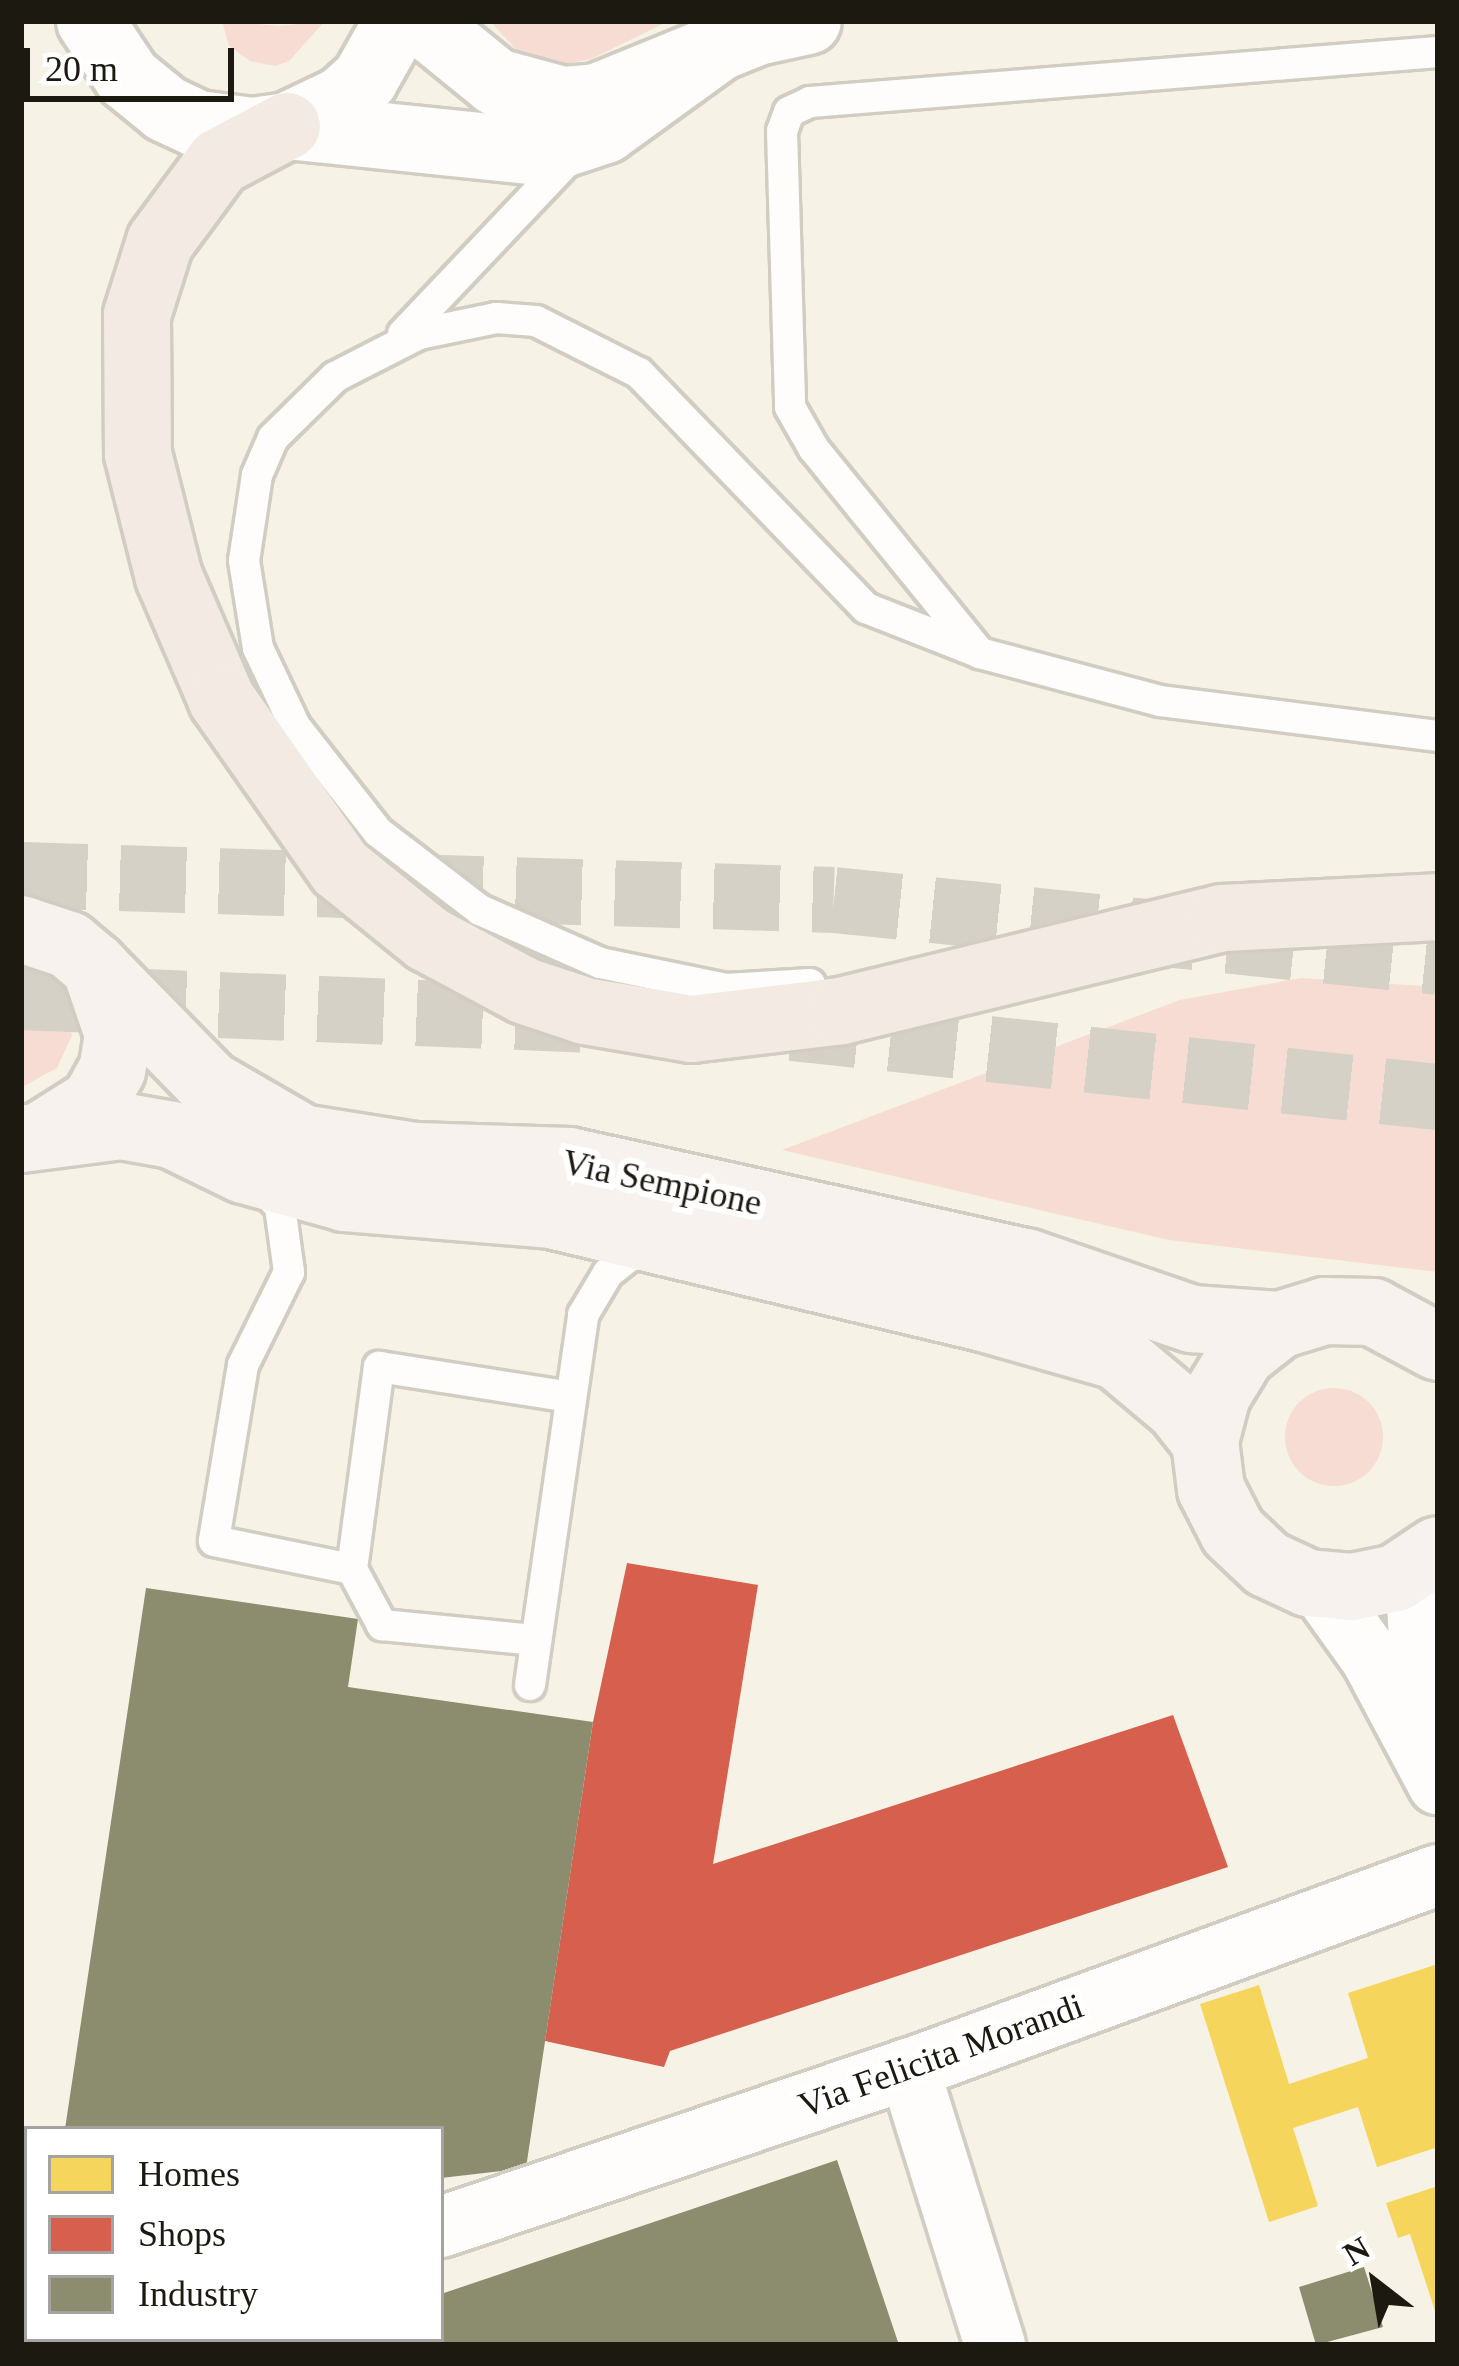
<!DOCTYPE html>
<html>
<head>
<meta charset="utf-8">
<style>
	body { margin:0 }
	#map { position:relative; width:1459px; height:2366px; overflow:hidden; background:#f7f2e6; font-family:"Times New Roman",serif }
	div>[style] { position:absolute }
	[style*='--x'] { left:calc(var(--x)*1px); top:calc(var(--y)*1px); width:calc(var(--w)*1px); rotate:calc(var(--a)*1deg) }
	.green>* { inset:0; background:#f6dcd2 }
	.round { border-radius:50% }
	.homes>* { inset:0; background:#f6d55c }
	.shops>* { inset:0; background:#d6604d }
	.industry>* { inset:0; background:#8c8c6e }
	.motorway-tunnel>* { height:66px; margin-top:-33px; transform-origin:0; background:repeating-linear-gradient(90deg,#d6d1c6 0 66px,transparent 0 99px) }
	.roads { filter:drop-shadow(3px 0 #d1cdc3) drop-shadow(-3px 0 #d1cdc3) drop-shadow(0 3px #d1cdc3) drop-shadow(0 -3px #d1cdc3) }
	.service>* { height:30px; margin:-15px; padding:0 15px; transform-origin:15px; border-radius:15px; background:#fefdfb }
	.minor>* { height:60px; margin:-30px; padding:0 30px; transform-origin:30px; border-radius:30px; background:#fefdfb }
	.tertiary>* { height:66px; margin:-33px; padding:0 33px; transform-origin:33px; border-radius:33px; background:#fefdfb }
	.primary>* { height:66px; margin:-33px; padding:0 33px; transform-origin:33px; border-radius:33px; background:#f7f2ed }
	.motorway>* { height:66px; margin:-33px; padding:0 33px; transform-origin:33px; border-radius:33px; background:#f3ebe3 }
	span { translate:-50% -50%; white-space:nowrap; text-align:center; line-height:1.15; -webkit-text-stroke:12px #fff; paint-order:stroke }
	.street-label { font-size:36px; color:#1c1911 }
	.frame { position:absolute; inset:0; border:24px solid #1c1911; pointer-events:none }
	.legend { position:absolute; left:24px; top:2126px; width:420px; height:216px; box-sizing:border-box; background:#fff; border:3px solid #a4a3a0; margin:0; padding:15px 21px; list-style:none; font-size:36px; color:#1c1911 }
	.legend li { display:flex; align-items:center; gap:24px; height:60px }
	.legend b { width:60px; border:3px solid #a4a3a0 }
	.north { position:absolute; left:1315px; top:2222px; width:120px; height:120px; -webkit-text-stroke:9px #fff; paint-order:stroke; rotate:329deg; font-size:33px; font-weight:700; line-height:48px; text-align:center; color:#1c1911 }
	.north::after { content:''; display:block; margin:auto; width:42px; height:54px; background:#1c1911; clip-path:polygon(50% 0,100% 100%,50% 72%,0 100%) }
	.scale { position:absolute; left:24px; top:48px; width:210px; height:54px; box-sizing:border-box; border:6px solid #1c1911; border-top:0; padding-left:15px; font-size:36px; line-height:42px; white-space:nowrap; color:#1c1911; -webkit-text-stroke:9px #fff; paint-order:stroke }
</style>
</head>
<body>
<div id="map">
	<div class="green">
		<i style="clip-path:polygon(222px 21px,280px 26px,325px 21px,289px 61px,275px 66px,250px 61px,229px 46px)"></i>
		<i style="clip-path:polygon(490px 21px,669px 21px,591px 59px,557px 66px,519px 53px)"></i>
		<i style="clip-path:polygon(21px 973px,63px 998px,72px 1035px,57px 1068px,24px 1086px)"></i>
		<i style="clip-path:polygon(1301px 978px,1438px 987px,1438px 1272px,1169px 1240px,782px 1150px,1180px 1000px)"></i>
		<i class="round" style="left:1285px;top:1388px;width:98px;height:98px"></i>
	</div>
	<div class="homes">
		<i style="clip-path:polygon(1438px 1964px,1438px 2147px,1377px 2167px,1358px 2107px,1293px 2128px,1318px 2206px,1269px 2222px,1200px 2004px,1259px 1985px,1289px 2084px,1368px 2058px,1348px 1993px)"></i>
		<i style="clip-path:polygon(1438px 2186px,1438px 2317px,1437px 2317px,1410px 2234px,1398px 2238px,1386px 2203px)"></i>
	</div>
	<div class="shops">
		<i style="clip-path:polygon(627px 1563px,758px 1585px,713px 1864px,1173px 1715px,1228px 1867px,670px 2051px,664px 2067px,545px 2041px,593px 1722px)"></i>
	</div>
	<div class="industry">
		<i style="clip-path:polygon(146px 1588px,358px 1619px,348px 1687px,593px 1722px,526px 2168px,441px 2178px,441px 2129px,65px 2129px)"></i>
		<i style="clip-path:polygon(837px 2160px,899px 2345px,292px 2345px,441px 2339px,441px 2294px)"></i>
		<i style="clip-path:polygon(1364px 2267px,1383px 2327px,1316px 2345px,1299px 2287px)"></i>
	</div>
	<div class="motorway-tunnel">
		<i style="--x:21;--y:875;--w:813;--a:1.76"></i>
		<i style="--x:834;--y:900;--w:607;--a:5.86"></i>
		<i style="--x:21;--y:997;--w:572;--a:2.3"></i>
		<i style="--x:792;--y:1028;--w:650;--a:6.1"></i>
	</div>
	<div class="roads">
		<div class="service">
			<i style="--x:1438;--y:52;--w:630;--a:175.45"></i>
			<i style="--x:810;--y:102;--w:23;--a:155"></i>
			<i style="--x:789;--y:112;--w:20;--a:110"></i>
			<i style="--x:782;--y:131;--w:276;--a:88.3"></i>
			<i style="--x:790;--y:407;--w:48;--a:60.3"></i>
			<i style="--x:814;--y:449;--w:263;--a:50.9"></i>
			<i style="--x:980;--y:653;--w:186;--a:14.9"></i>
			<i style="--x:1160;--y:701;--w:280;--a:7.2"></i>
			<i style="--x:403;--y:334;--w:240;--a:-46.5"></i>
			<i style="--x:810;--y:984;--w:84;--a:176.6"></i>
			<i style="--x:726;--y:989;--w:129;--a:-168.3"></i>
			<i style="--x:600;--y:963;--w:131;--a:-156.2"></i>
			<i style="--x:480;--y:910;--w:128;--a:-142.6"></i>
			<i style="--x:378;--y:832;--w:135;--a:-128.1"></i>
			<i style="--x:295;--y:726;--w:86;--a:-115.4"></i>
			<i style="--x:258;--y:648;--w:88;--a:-99.1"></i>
			<i style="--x:244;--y:561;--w:87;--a:-81.4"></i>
			<i style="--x:257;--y:475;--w:40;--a:-66.6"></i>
			<i style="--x:273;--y:438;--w:87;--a:-44.5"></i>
			<i style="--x:335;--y:377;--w:94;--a:-27.1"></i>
			<i style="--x:419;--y:334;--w:79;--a:-11.7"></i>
			<i style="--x:496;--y:318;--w:40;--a:4.3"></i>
			<i style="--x:536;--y:321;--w:115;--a:26.8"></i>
			<i style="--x:639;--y:373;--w:327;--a:46"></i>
			<i style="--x:866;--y:608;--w:123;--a:21.5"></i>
			<i style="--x:257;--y:1182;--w:34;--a:47"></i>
			<i style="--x:280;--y:1207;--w:66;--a:82.1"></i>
			<i style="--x:289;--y:1272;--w:104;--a:116.3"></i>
			<i style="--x:243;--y:1365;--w:178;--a:99.4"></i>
			<i style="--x:214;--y:1541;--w:141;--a:11.5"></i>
			<i style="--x:352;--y:1569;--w:64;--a:61.8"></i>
			<i style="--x:382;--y:1625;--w:155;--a:5.6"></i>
			<i style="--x:352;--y:1569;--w:204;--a:-82.4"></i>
			<i style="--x:379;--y:1367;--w:194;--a:8.9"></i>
			<i style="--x:530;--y:1685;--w:374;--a:-81.8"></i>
			<i style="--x:583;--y:1315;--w:49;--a:-59.2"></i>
			<i style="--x:608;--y:1273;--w:55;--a:-38.3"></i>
		</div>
		<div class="minor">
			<i style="--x:1415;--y:1566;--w:166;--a:86.9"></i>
			<i style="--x:1318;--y:1584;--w:91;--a:54.4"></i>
			<i style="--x:1371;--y:1658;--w:143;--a:62"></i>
			<i style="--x:909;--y:2069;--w:289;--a:72.7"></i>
			<i style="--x:441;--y:2227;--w:494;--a:-18.7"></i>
			<i style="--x:909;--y:2069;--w:563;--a:-20.14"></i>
			<i style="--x:88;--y:2345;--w:19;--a:-18"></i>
		</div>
		<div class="tertiary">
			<i style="--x:90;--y:21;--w:69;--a:56.3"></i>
			<i style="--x:128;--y:78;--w:49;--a:39.2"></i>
			<i style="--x:166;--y:109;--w:35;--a:25"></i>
			<i style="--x:198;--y:124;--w:55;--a:7.3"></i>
			<i style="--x:253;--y:131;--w:34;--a:-8"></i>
			<i style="--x:287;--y:126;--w:61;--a:-25.3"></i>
			<i style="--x:342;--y:100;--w:31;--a:-42"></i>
			<i style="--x:365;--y:79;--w:67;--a:-60.4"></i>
			<i style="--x:421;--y:21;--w:97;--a:39.1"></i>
			<i style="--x:496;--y:82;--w:69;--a:15"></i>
			<i style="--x:563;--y:100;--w:34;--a:-5"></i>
			<i style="--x:597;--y:97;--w:173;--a:-22.1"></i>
			<i style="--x:757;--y:32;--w:52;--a:-12.2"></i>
			<i style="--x:287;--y:126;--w:253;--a:5.9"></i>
			<i style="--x:539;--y:152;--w:70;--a:-18.4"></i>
			<i style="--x:605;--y:130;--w:138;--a:-35.9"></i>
		</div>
		<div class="primary">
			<i style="--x:21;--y:929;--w:51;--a:18.4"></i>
			<i style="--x:69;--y:945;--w:34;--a:40"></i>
			<i style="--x:95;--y:967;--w:71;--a:71.1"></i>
			<i style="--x:118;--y:1034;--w:36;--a:99"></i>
			<i style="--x:112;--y:1070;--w:37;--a:119"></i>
			<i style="--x:94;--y:1102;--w:62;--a:147.6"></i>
			<i style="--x:95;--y:967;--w:163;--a:45.7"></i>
			<i style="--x:209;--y:1084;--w:108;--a:30.1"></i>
			<i style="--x:302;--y:1138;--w:115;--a:9"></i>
			<i style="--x:416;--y:1156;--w:153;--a:1.9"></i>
			<i style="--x:569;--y:1161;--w:468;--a:12.5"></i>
			<i style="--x:1026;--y:1262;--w:176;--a:19"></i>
			<i style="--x:1192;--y:1319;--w:87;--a:3.9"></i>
			<i style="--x:21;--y:1139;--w:101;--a:-7.4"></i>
			<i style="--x:121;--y:1126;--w:52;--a:10"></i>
			<i style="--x:172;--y:1135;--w:80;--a:25.9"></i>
			<i style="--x:244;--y:1170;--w:105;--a:15.5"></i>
			<i style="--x:345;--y:1198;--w:207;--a:4.7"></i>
			<i style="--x:551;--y:1215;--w:448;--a:13.4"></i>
			<i style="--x:987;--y:1319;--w:135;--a:15.9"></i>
			<i style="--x:1117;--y:1356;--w:81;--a:40"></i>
			<i style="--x:1179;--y:1408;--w:42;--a:51.8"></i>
			<i style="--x:1438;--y:1347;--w:74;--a:-151.7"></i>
			<i style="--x:1373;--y:1312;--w:48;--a:-178.8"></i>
			<i style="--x:1325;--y:1311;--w:48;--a:163.1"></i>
			<i style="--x:1279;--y:1325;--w:47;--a:141.9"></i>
			<i style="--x:1242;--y:1354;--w:48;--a:121.4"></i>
			<i style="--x:1217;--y:1395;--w:48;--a:104.6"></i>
			<i style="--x:1205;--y:1441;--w:48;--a:82.9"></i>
			<i style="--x:1211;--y:1489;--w:48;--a:62.9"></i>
			<i style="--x:1233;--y:1532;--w:47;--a:43.3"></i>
			<i style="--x:1267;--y:1564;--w:45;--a:24.9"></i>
			<i style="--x:1308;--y:1583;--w:44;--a:5.2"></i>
			<i style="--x:1352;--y:1587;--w:45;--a:-11.6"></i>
			<i style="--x:1396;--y:1578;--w:50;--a:-33.7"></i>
		</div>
		<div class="motorway">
			<i style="--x:287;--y:126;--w:77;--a:152.1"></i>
			<i style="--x:219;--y:162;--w:99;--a:126.4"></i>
			<i style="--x:160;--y:242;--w:77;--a:107.5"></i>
			<i style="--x:137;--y:315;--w:139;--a:89.6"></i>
			<i style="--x:138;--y:454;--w:127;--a:75.9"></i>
			<i style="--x:169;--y:577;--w:134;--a:66.7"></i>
			<i style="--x:222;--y:700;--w:205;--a:54.9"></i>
			<i style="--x:340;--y:868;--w:113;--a:38.9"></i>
			<i style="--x:428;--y:939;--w:110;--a:28.2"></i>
			<i style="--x:525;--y:991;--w:63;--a:18.4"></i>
			<i style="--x:585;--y:1011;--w:108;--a:9.6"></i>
			<i style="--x:691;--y:1029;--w:151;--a:-6.8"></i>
			<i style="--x:841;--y:1011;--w:393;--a:-13.7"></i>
			<i style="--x:1223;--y:918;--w:215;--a:-2.9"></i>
		</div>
	</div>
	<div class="street-label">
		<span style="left:662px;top:1183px;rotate:12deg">Via Sempione</span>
		<span style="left:941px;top:2056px;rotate:-20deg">Via Felicita Morandi</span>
	</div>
	<div class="frame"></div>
	<ul class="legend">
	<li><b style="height:33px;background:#f6d55c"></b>Homes</li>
	<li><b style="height:33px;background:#d6604d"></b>Shops</li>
	<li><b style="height:33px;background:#8c8c6e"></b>Industry</li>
	</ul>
	<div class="north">N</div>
	<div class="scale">20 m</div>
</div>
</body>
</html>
